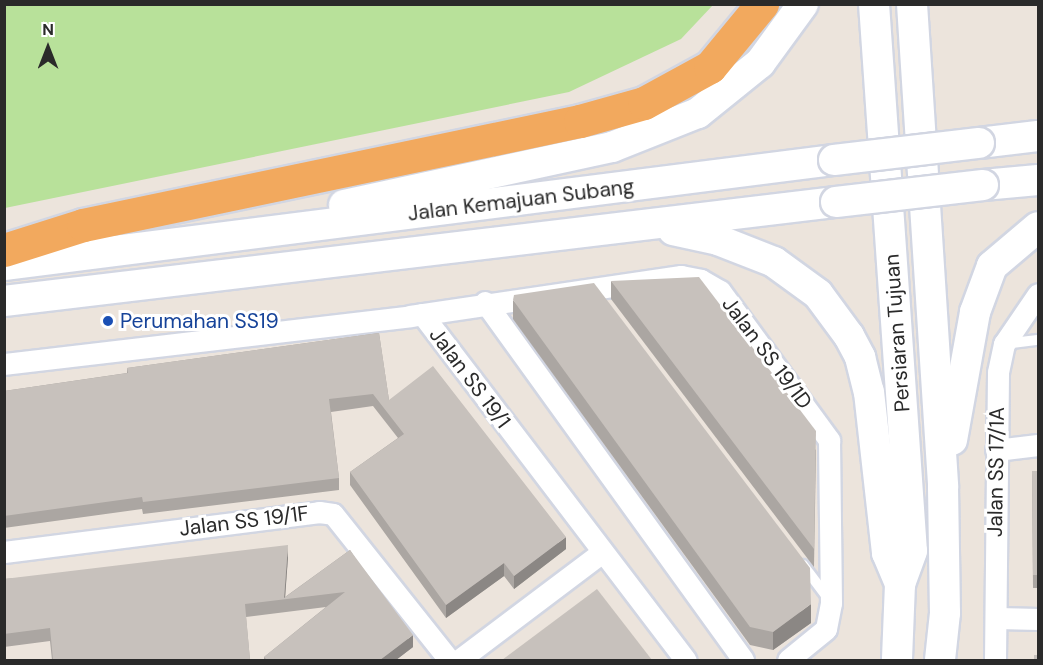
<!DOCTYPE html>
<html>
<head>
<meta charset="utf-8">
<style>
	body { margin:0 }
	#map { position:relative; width:1043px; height:665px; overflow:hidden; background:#ece4dc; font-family:"DM Sans",sans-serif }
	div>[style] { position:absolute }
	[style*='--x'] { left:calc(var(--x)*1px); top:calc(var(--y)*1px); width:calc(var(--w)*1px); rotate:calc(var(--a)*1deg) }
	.green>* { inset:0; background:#b8e19a }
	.roads { filter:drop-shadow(2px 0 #d2d6e2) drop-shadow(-2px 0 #d2d6e2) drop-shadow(0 2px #d2d6e2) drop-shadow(0 -2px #d2d6e2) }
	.service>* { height:10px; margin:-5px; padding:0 5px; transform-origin:5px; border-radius:5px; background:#fff }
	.minor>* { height:21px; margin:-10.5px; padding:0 10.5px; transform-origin:10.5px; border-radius:10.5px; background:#fff }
	.secondary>* { height:30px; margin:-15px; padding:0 15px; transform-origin:15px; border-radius:15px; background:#fff }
	.trunk>* { height:33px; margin:-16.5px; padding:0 16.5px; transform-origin:16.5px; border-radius:16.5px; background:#f2a95e }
	.bridges { filter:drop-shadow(2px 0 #d2d6e2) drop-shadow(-2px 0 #d2d6e2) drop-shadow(0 2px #d2d6e2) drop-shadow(0 -2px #d2d6e2) }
	.secondary-bridge>* { height:30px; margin:-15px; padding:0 15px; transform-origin:15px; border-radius:15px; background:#fff }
	.wall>* { inset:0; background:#aba6a2 }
	.shaded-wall>* { inset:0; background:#8b8784 }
	.building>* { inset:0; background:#c7c1bc }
	.dots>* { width:16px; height:16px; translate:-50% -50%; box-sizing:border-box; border:3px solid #fff; border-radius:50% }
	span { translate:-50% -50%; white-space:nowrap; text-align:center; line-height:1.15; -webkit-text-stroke:6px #fff; paint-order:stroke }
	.street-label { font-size:21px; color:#2a2a2a }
	.transit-label { font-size:21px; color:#164399 }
	.left { translate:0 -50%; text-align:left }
	.frame { position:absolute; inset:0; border:6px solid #2a2a2a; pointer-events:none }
	.north { position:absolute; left:18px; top:18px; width:60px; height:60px; -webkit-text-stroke:4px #fff; paint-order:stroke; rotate:0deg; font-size:16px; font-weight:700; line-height:24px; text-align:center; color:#2a2a2a }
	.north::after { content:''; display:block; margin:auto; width:21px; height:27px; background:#2a2a2a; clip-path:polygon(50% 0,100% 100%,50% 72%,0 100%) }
</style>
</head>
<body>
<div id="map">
	<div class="green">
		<i style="clip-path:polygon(5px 4px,713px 4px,713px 5px,681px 39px,569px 92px,5px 208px)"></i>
	</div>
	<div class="roads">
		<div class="service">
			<i style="--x:1004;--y:344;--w:34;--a:-7"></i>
			<i style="--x:803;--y:565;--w:41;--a:52.9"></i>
		</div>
		<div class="minor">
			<i style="--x:485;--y:302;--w:441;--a:54.2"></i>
			<i style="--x:422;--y:314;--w:435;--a:52.7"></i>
			<i style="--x:4;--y:364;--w:409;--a:-6.7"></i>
			<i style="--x:410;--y:316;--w:274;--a:-8.4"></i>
			<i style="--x:681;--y:276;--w:20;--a:11"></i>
			<i style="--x:701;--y:280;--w:22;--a:30"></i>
			<i style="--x:720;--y:291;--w:185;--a:53.8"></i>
			<i style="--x:829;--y:440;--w:163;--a:89.3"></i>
			<i style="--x:831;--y:603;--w:26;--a:101"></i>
			<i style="--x:826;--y:629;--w:49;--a:140.8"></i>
			<i style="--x:996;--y:450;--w:42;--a:-6.8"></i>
			<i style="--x:4;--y:552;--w:318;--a:-7.2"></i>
			<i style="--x:319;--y:512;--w:14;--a:8"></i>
			<i style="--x:333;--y:514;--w:186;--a:51.5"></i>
			<i style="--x:998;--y:618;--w:40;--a:1.4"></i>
			<i style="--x:459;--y:660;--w:178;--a:-37"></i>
			<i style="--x:995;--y:660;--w:288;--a:-89.4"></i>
			<i style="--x:998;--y:372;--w:29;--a:-78"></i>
			<i style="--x:1004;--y:344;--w:60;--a:-55.8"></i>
		</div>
		<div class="secondary">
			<i style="--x:874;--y:4;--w:548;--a:86.03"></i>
			<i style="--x:912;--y:551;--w:35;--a:110"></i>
			<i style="--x:900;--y:584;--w:76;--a:92.3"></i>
			<i style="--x:912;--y:4;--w:484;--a:86.3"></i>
			<i style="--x:943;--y:487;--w:126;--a:89.1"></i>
			<i style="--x:945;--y:613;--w:47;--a:96.1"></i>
			<i style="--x:979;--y:143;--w:59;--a:-6.8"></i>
			<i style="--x:983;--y:185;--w:55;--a:-5.2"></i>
			<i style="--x:344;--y:205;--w:274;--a:-12.2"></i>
			<i style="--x:612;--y:147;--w:92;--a:-21.6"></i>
			<i style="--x:698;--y:113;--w:80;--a:-38.9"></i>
			<i style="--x:760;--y:63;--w:73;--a:-53.9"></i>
			<i style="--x:673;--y:230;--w:46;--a:12.5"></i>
			<i style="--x:718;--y:240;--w:60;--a:21.4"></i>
			<i style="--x:774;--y:262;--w:54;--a:36"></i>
			<i style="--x:818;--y:294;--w:52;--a:53.6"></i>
			<i style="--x:849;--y:336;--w:24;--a:62"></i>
			<i style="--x:860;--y:357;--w:36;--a:76"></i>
			<i style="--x:869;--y:392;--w:162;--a:83.6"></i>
			<i style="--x:887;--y:553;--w:34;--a:67"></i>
			<i style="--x:4;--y:265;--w:837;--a:-7.21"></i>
			<i style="--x:4;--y:301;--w:838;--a:-6.79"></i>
			<i style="--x:952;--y:440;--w:130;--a:-79.8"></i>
			<i style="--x:975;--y:312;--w:49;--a:-69.7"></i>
			<i style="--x:992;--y:266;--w:60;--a:-40.3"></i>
		</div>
		<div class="trunk">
			<i style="--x:4;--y:250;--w:83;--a:-17.6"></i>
			<i style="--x:83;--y:225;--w:508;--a:-11.82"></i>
			<i style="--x:580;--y:121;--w:66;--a:-15.7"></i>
			<i style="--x:644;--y:103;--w:75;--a:-28.6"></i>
			<i style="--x:710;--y:67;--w:82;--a:-50.5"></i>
		</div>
	</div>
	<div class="bridges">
		<div class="secondary-bridge">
			<i style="--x:834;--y:160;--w:146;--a:-6.7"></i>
			<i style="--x:836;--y:202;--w:148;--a:-6.6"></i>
		</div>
	</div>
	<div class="wall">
		<i style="clip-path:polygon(611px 281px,816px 450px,814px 567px,611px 299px)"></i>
		<i style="clip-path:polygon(513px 300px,811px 623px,773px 650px,750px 645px,513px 319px)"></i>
		<i style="clip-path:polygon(379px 333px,389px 400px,566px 549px,514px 589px,504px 576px,446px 618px,350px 485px,350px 472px,398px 438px,373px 406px,331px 412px,339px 478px,339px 490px,143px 514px,142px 509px,4px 528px,4px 391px,127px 373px,127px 368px)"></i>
		<i style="clip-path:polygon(1032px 471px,1038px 471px,1038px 588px,1033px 588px)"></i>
		<i style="clip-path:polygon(350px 550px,413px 647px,396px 660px,264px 660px,264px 657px,326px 607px,246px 617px,250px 660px,52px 660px,50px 641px,4px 647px,4px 579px,288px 557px,285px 597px)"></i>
	</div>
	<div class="shaded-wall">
		<i style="clip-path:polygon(566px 537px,566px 549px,514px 589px,514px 576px)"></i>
		<i style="clip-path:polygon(288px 545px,288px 557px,285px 599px,284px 599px)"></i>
		<i style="clip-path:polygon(504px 563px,504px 576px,446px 618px,446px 605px)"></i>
		<i style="clip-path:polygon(811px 604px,811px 623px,773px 650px,773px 632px)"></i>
		<i style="clip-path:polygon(413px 635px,413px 647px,396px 660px,380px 660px)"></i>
	</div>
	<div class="building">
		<i style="clip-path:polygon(699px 277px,816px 431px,814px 549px,611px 281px)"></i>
		<i style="clip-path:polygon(594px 283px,810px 568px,811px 604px,773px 632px,750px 627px,513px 300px,514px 295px)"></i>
		<i style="clip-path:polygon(379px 333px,389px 400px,433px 366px,566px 537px,514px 576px,504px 563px,446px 605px,350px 472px,404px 434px,373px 394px,329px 399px,339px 478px,143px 502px,142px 497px,4px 516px,4px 391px,128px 373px,127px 368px)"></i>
		<i style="clip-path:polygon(1032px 471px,1038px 471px,1038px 575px,1033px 575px)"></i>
		<i style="clip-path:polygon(288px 545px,284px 598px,350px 550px,413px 635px,380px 660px,267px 660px,264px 657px,345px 592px,245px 604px,250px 660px,53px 660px,50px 628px,4px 634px,4px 579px)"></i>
		<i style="clip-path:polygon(597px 589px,652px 660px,502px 660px)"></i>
		<i style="clip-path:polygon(1034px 655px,1038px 655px,1038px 660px,1034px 660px)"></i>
	</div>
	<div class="dots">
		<i style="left:108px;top:321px;background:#1a4fb4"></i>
	</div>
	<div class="street-label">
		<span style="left:521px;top:200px;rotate:-7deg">Jalan Kemajuan Subang</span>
		<span style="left:897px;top:333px;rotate:-94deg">Persiaran Tujuan</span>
		<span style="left:767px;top:353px;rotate:53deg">Jalan SS 19/1D</span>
		<span style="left:470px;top:378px;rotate:53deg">Jalan SS 19/1</span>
		<span style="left:996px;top:472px;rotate:-89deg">Jalan SS 17/1A</span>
		<span style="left:244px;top:521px;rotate:-7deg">Jalan SS 19/1F</span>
	</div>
	<div class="transit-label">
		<span class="left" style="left:120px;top:321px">Perumahan SS19</span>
	</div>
	<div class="frame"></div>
	<div class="north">N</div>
</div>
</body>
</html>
